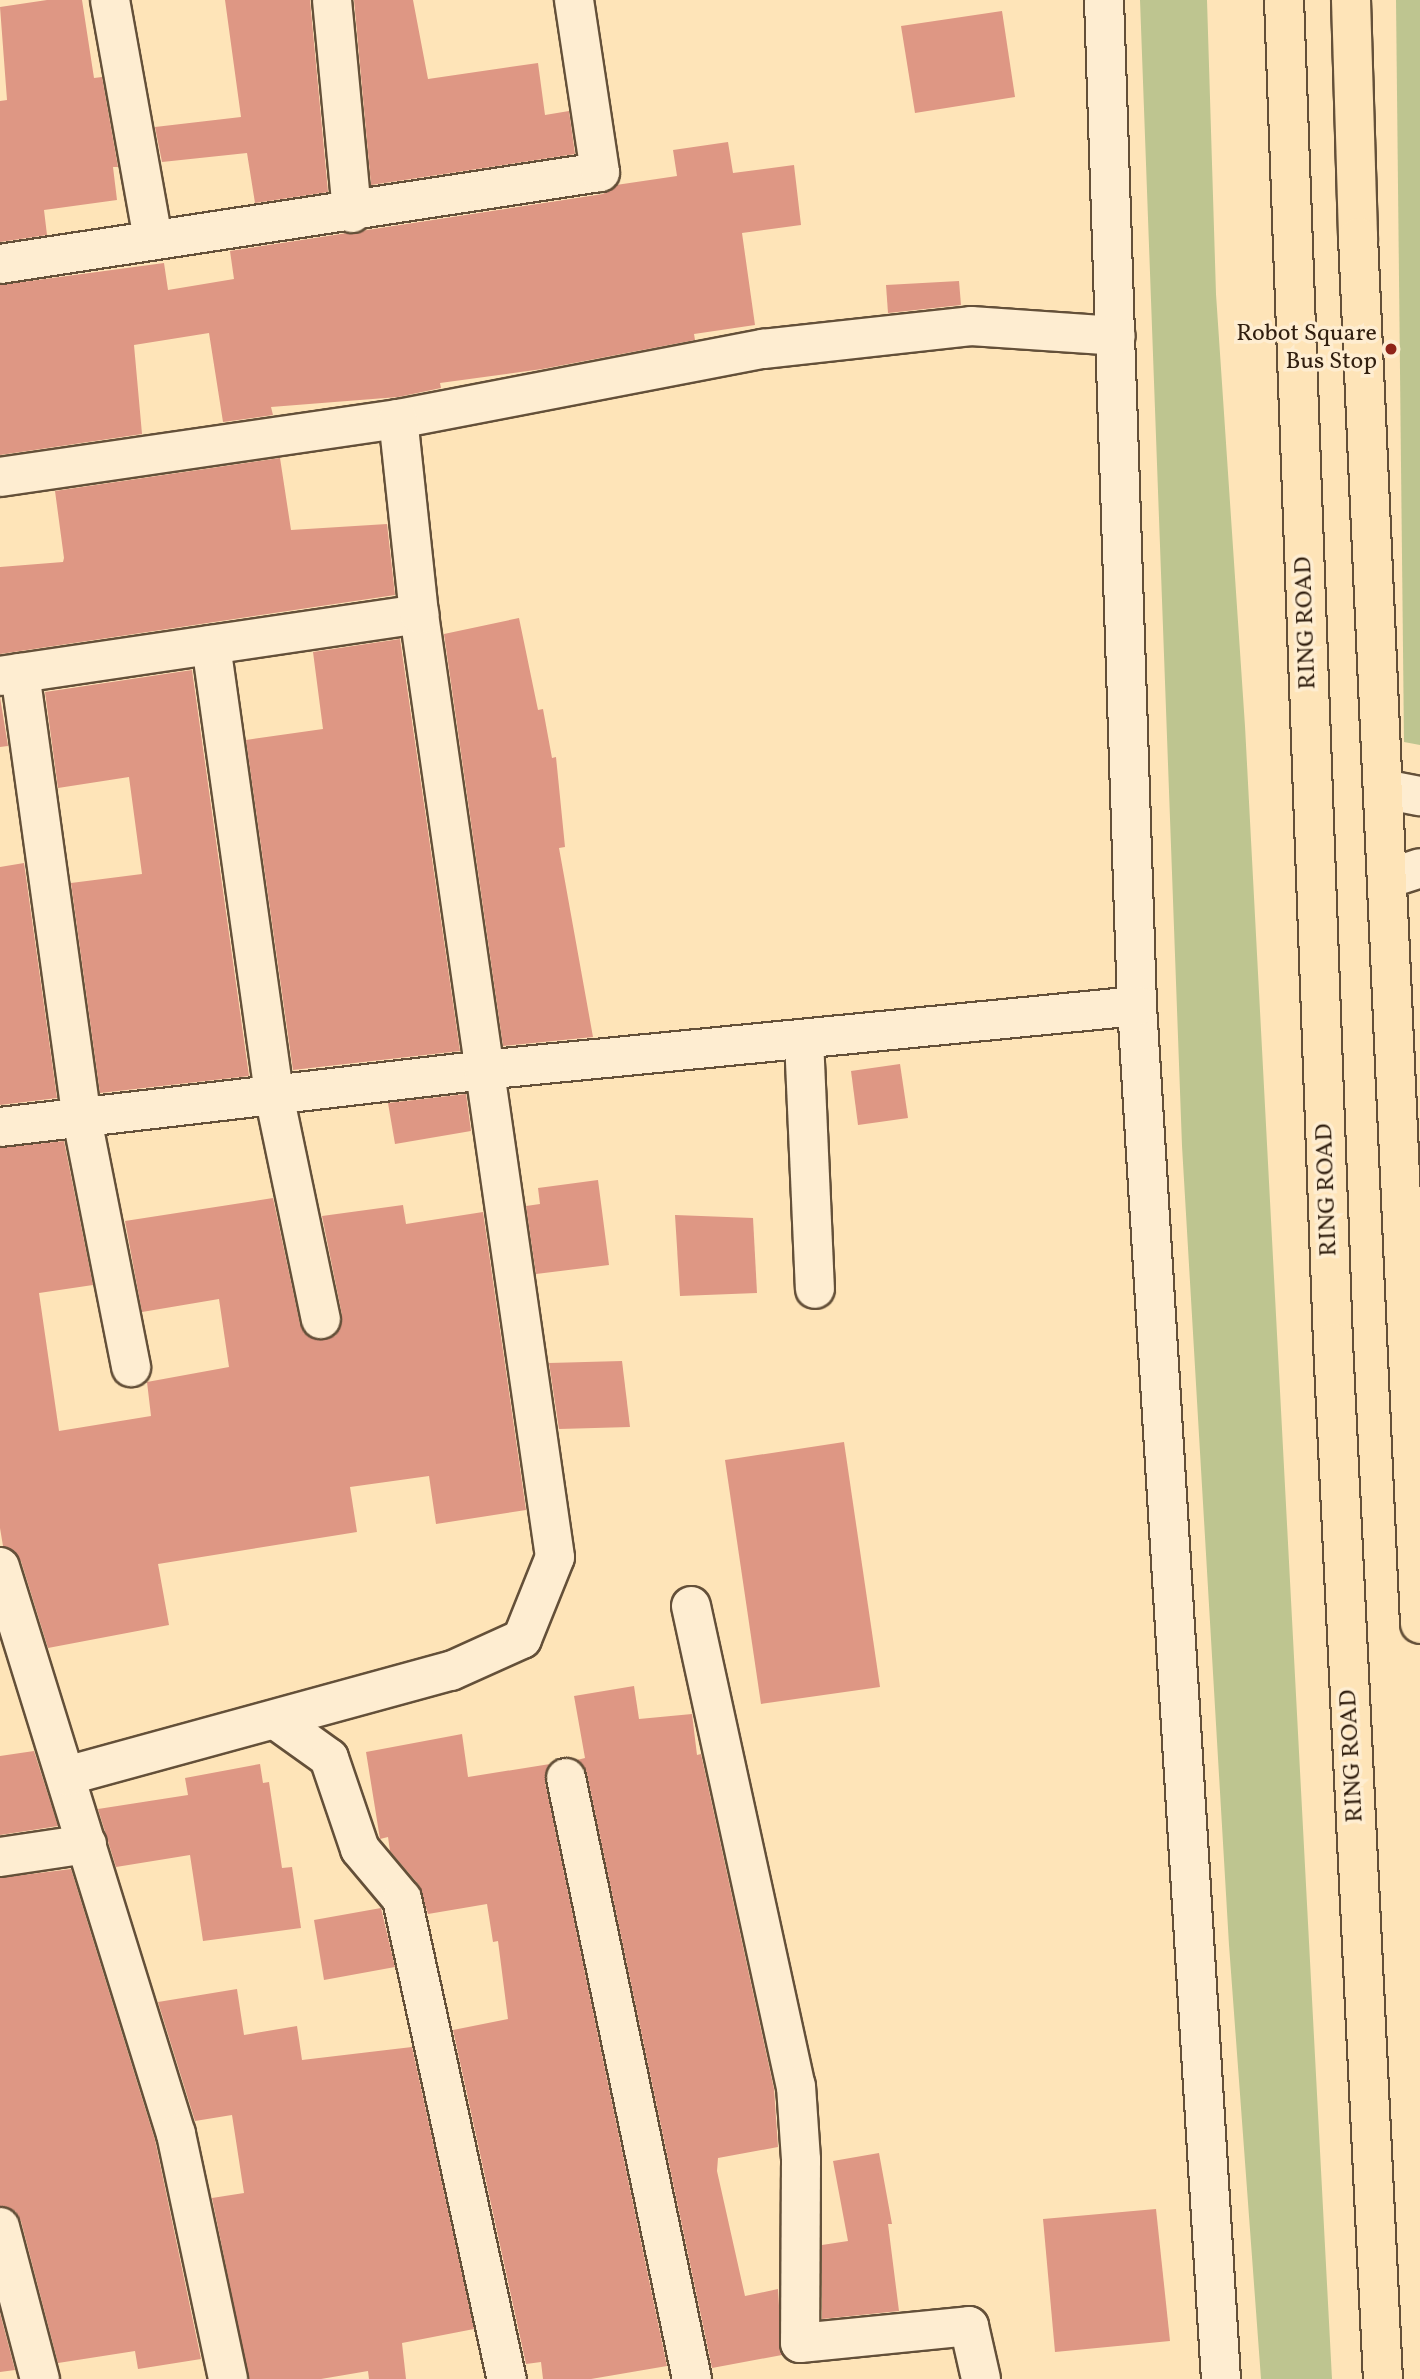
<!DOCTYPE html>
<html>
<head>
<meta charset="utf-8">
<style>
	body { margin:0 }
	#map { position:relative; width:1420px; height:2379px; overflow:hidden; background:#fee4b8; font-family:Vollkorn,serif }
	div>[style] { position:absolute }
	[style*='--x'] { left:calc(var(--x)*1px); top:calc(var(--y)*1px); width:calc(var(--w)*1px); rotate:calc(var(--a)*1deg) }
	.green>* { inset:0; background:#bec590 }
	.building>* { inset:0; background:#de9784 }
	.roads { filter:drop-shadow(2px 0 #645039) drop-shadow(-2px 0 #645039) drop-shadow(0 2px #645039) drop-shadow(0 -2px #645039) }
	.minor>* { height:38px; margin:-19px; padding:0 19px; transform-origin:19px; border-radius:19px; background:#feedd1 }
	.major>* { height:38px; margin:-19px; padding:0 19px; transform-origin:19px; border-radius:19px; background:#fee4b8 }
	.dots>* { width:19px; height:19px; translate:-50% -50%; box-sizing:border-box; border:4px solid #feedd1; border-radius:50% }
	span { translate:-50% -50%; white-space:nowrap; text-align:center; line-height:1.15; -webkit-text-stroke:7px #feedd1; paint-order:stroke }
	.poi-label { font-size:24px; color:#311f0f }
	.right { translate:-100% -50%; text-align:right }
	.street-label { font-size:24px; color:#311f0f }
</style>
</head>
<body>
<div id="map">
	<div class="green">
		<i style="clip-path:polygon(1140px 0,1207px 0,1216px 294px,1245px 726px,1332px 2379px,1261px 2379px,1229px 1945px,1182px 1146px)"></i>
		<i style="clip-path:polygon(1396px 0,1420px 0,1420px 745px,1404px 742px)"></i>
	</div>
	<div class="building">
		<i style="clip-path:polygon(47px 0,82px 0,94px 78px,102px 77px,118px 167px,113px 167px,117px 200px,44px 210px,47px 235px,0 242px,0 101px,7px 100px,0 7px)"></i>
		<i style="clip-path:polygon(225px 0,310px 0,328px 192px,255px 203px,247px 153px,162px 162px,155px 127px,241px 117px)"></i>
		<i style="clip-path:polygon(354px 0,413px 0,428px 79px,538px 63px,545px 115px,569px 111px,575px 154px,371px 185px)"></i>
		<i style="clip-path:polygon(1002px 11px,1015px 97px,915px 113px,901px 26px)"></i>
		<i style="clip-path:polygon(728px 142px,733px 173px,794px 165px,801px 225px,742px 233px,755px 325px,694px 334px,695px 340px,542px 369px,440px 383px,441px 388px,398px 397px,271px 407px,273px 415px,223px 422px,209px 333px,134px 345px,142px 434px,0 455px,0 285px,164px 263px,168px 290px,234px 279px,230px 251px,603px 194px,616px 185px,677px 176px,673px 150px)"></i>
		<i style="clip-path:polygon(959px 281px,961px 305px,888px 313px,886px 285px)"></i>
		<i style="clip-path:polygon(280px 458px,291px 530px,387px 524px,395px 595px,0 654px,0 567px,63px 562px,64px 558px,55px 491px)"></i>
		<i style="clip-path:polygon(519px 618px,538px 710px,543px 709px,552px 758px,556px 757px,565px 847px,559px 848px,593px 1037px,503px 1046px,444px 634px)"></i>
		<i style="clip-path:polygon(400px 639px,460px 1051px,293px 1070px,246px 740px,323px 729px,313px 652px)"></i>
		<i style="clip-path:polygon(192px 670px,249px 1076px,100px 1093px,71px 883px,142px 874px,129px 777px,58px 788px,45px 692px)"></i>
		<i style="clip-path:polygon(0 697px,8px 746px,0 747px)"></i>
		<i style="clip-path:polygon(24px 863px,57px 1098px,0 1105px,0 867px)"></i>
		<i style="clip-path:polygon(900px 1064px,908px 1118px,858px 1125px,851px 1071px)"></i>
		<i style="clip-path:polygon(466px 1094px,471px 1131px,395px 1144px,388px 1103px)"></i>
		<i style="clip-path:polygon(64px 1141px,93px 1285px,39px 1293px,59px 1431px,151px 1416px,147px 1382px,229px 1367px,219px 1299px,142px 1312px,125px 1221px,273px 1198px,300px 1324px,305px 1334px,325px 1340px,336px 1335px,342px 1315px,322px 1216px,403px 1205px,406px 1224px,483px 1212px,526px 1510px,436px 1524px,429px 1476px,350px 1487px,357px 1532px,158px 1564px,169px 1625px,48px 1648px,21px 1561px,3px 1546px,0 1528px,0 1148px)"></i>
		<i style="clip-path:polygon(598px 1180px,609px 1265px,536px 1274px,526px 1206px,540px 1204px,538px 1188px)"></i>
		<i style="clip-path:polygon(675px 1215px,753px 1218px,757px 1293px,680px 1296px)"></i>
		<i style="clip-path:polygon(622px 1361px,630px 1427px,559px 1429px,549px 1363px)"></i>
		<i style="clip-path:polygon(844px 1442px,880px 1687px,761px 1704px,725px 1460px)"></i>
		<i style="clip-path:polygon(634px 1686px,639px 1719px,692px 1714px,697px 1755px,701px 1754px,774px 2089px,778px 2147px,718px 2158px,717px 2171px,745px 2296px,778px 2289px,782px 2355px,712px 2368px,587px 1774px,577px 1760px,585px 1758px,574px 1696px)"></i>
		<i style="clip-path:polygon(462px 1734px,468px 1777px,550px 1764px,545px 1782px,667px 2366px,591px 2379px,543px 2379px,541px 2362px,526px 2364px,453px 2030px,508px 2019px,498px 1941px,493px 1942px,487px 1904px,428px 1914px,419px 1885px,390px 1851px,388px 1837px,380px 1839px,366px 1752px)"></i>
		<i style="clip-path:polygon(34px 1751px,58px 1826px,0 1835px,0 1756px)"></i>
		<i style="clip-path:polygon(260px 1764px,263px 1783px,269px 1782px,282px 1868px,292px 1867px,301px 1928px,203px 1941px,190px 1855px,116px 1867px,98px 1809px,188px 1795px,185px 1778px)"></i>
		<i style="clip-path:polygon(71px 1869px,155px 2140px,201px 2359px,138px 2369px,135px 2351px,58px 2363px,21px 2221px,15px 2211px,0 2206px,0 1878px)"></i>
		<i style="clip-path:polygon(381px 1908px,395px 1967px,324px 1980px,314px 1920px)"></i>
		<i style="clip-path:polygon(237px 1989px,244px 2035px,297px 2026px,302px 2060px,412px 2047px,474px 2329px,402px 2343px,406px 2379px,369px 2379px,368px 2371px,321px 2379px,249px 2379px,212px 2198px,244px 2193px,232px 2115px,195px 2121px,158px 2002px)"></i>
		<i style="clip-path:polygon(879px 2153px,892px 2224px,888px 2224px,899px 2311px,822px 2319px,822px 2245px,848px 2241px,833px 2161px)"></i>
		<i style="clip-path:polygon(1156px 2209px,1170px 2341px,1055px 2352px,1043px 2219px)"></i>
		<i style="clip-path:polygon(0 2313px,15px 2370px,0 2372px)"></i>
	</div>
	<div class="roads">
		<div class="minor">
			<i style="--x:110;--y:0;--w:242;--a:79.8"></i>
			<i style="--x:332;--y:0;--w:214;--a:84.6"></i>
			<i style="--x:1104;--y:0;--w:1007;--a:88.12"></i>
			<i style="--x:1137;--y:1006;--w:1376;--a:86.5"></i>
			<i style="--x:0;--y:264;--w:607;--a:-8.72"></i>
			<i style="--x:600;--y:172;--w:174;--a:-98.6"></i>
			<i style="--x:0;--y:477;--w:402;--a:-8.3"></i>
			<i style="--x:398;--y:419;--w:372;--a:-10.9"></i>
			<i style="--x:763;--y:349;--w:209;--a:-6.3"></i>
			<i style="--x:971;--y:326;--w:145;--a:3.9"></i>
			<i style="--x:211;--y:645;--w:454;--a:82"></i>
			<i style="--x:274;--y:1095;--w:229;--a:78.2"></i>
			<i style="--x:20;--y:673;--w:450;--a:82.1"></i>
			<i style="--x:82;--y:1119;--w:253;--a:78.8"></i>
			<i style="--x:0;--y:676;--w:424;--a:-8.4"></i>
			<i style="--x:1383;--y:789;--w:38;--a:11"></i>
			<i style="--x:1387;--y:879;--w:35;--a:-18"></i>
			<i style="--x:804;--y:1039;--w:250;--a:87.5"></i>
			<i style="--x:0;--y:1127;--w:486;--a:-6.7"></i>
			<i style="--x:483;--y:1070;--w:657;--a:-5.59"></i>
			<i style="--x:0;--y:1567;--w:594;--a:72.76"></i>
			<i style="--x:176;--y:2134;--w:250;--a:78"></i>
			<i style="--x:691;--y:1606;--w:491;--a:77.7"></i>
			<i style="--x:796;--y:2086;--w:74;--a:86.1"></i>
			<i style="--x:801;--y:2160;--w:183;--a:90.3"></i>
			<i style="--x:800;--y:2343;--w:170;--a:-5.7"></i>
			<i style="--x:969;--y:2326;--w:54;--a:77.2"></i>
			<i style="--x:276;--y:1720;--w:65;--a:35.6"></i>
			<i style="--x:329;--y:1758;--w:96;--a:71.2"></i>
			<i style="--x:360;--y:1849;--w:65;--a:50"></i>
			<i style="--x:402;--y:1899;--w:491;--a:77.7"></i>
			<i style="--x:66;--y:1776;--w:399;--a:-15.3"></i>
			<i style="--x:451;--y:1671;--w:78;--a:-24.3"></i>
			<i style="--x:522;--y:1639;--w:88;--a:-68.1"></i>
			<i style="--x:555;--y:1557;--w:953;--a:-98.21"></i>
			<i style="--x:419;--y:614;--w:196;--a:-96.1"></i>
			<i style="--x:566;--y:1778;--w:614;--a:78.16"></i>
			<i style="--x:0;--y:1857;--w:88;--a:-8.5"></i>
			<i style="--x:0;--y:2227;--w:157;--a:75.3"></i>
		</div>
		<div class="major">
			<i style="--x:1284;--y:0;--w:1344;--a:87.91"></i>
			<i style="--x:1333;--y:1343;--w:1037;--a:87.24"></i>
			<i style="--x:1351;--y:0;--w:237;--a:88.3"></i>
			<i style="--x:1358;--y:237;--w:1388;--a:87.44"></i>
		</div>
	</div>
	<div class="dots">
		<i style="left:1391px;top:349px;background:#8f2418"></i>
	</div>
	<div class="poi-label">
		<span class="right" style="left:1377px;top:349px">Robot Square<br>Bus Stop</span>
	</div>
	<div class="street-label">
		<span style="left:1307px;top:623px;rotate:-92deg">RING ROAD</span>
		<span style="left:1328px;top:1190px;rotate:-92deg">RING ROAD</span>
		<span style="left:1353px;top:1756px;rotate:-93deg">RING ROAD</span>
	</div>
</div>
</body>
</html>
